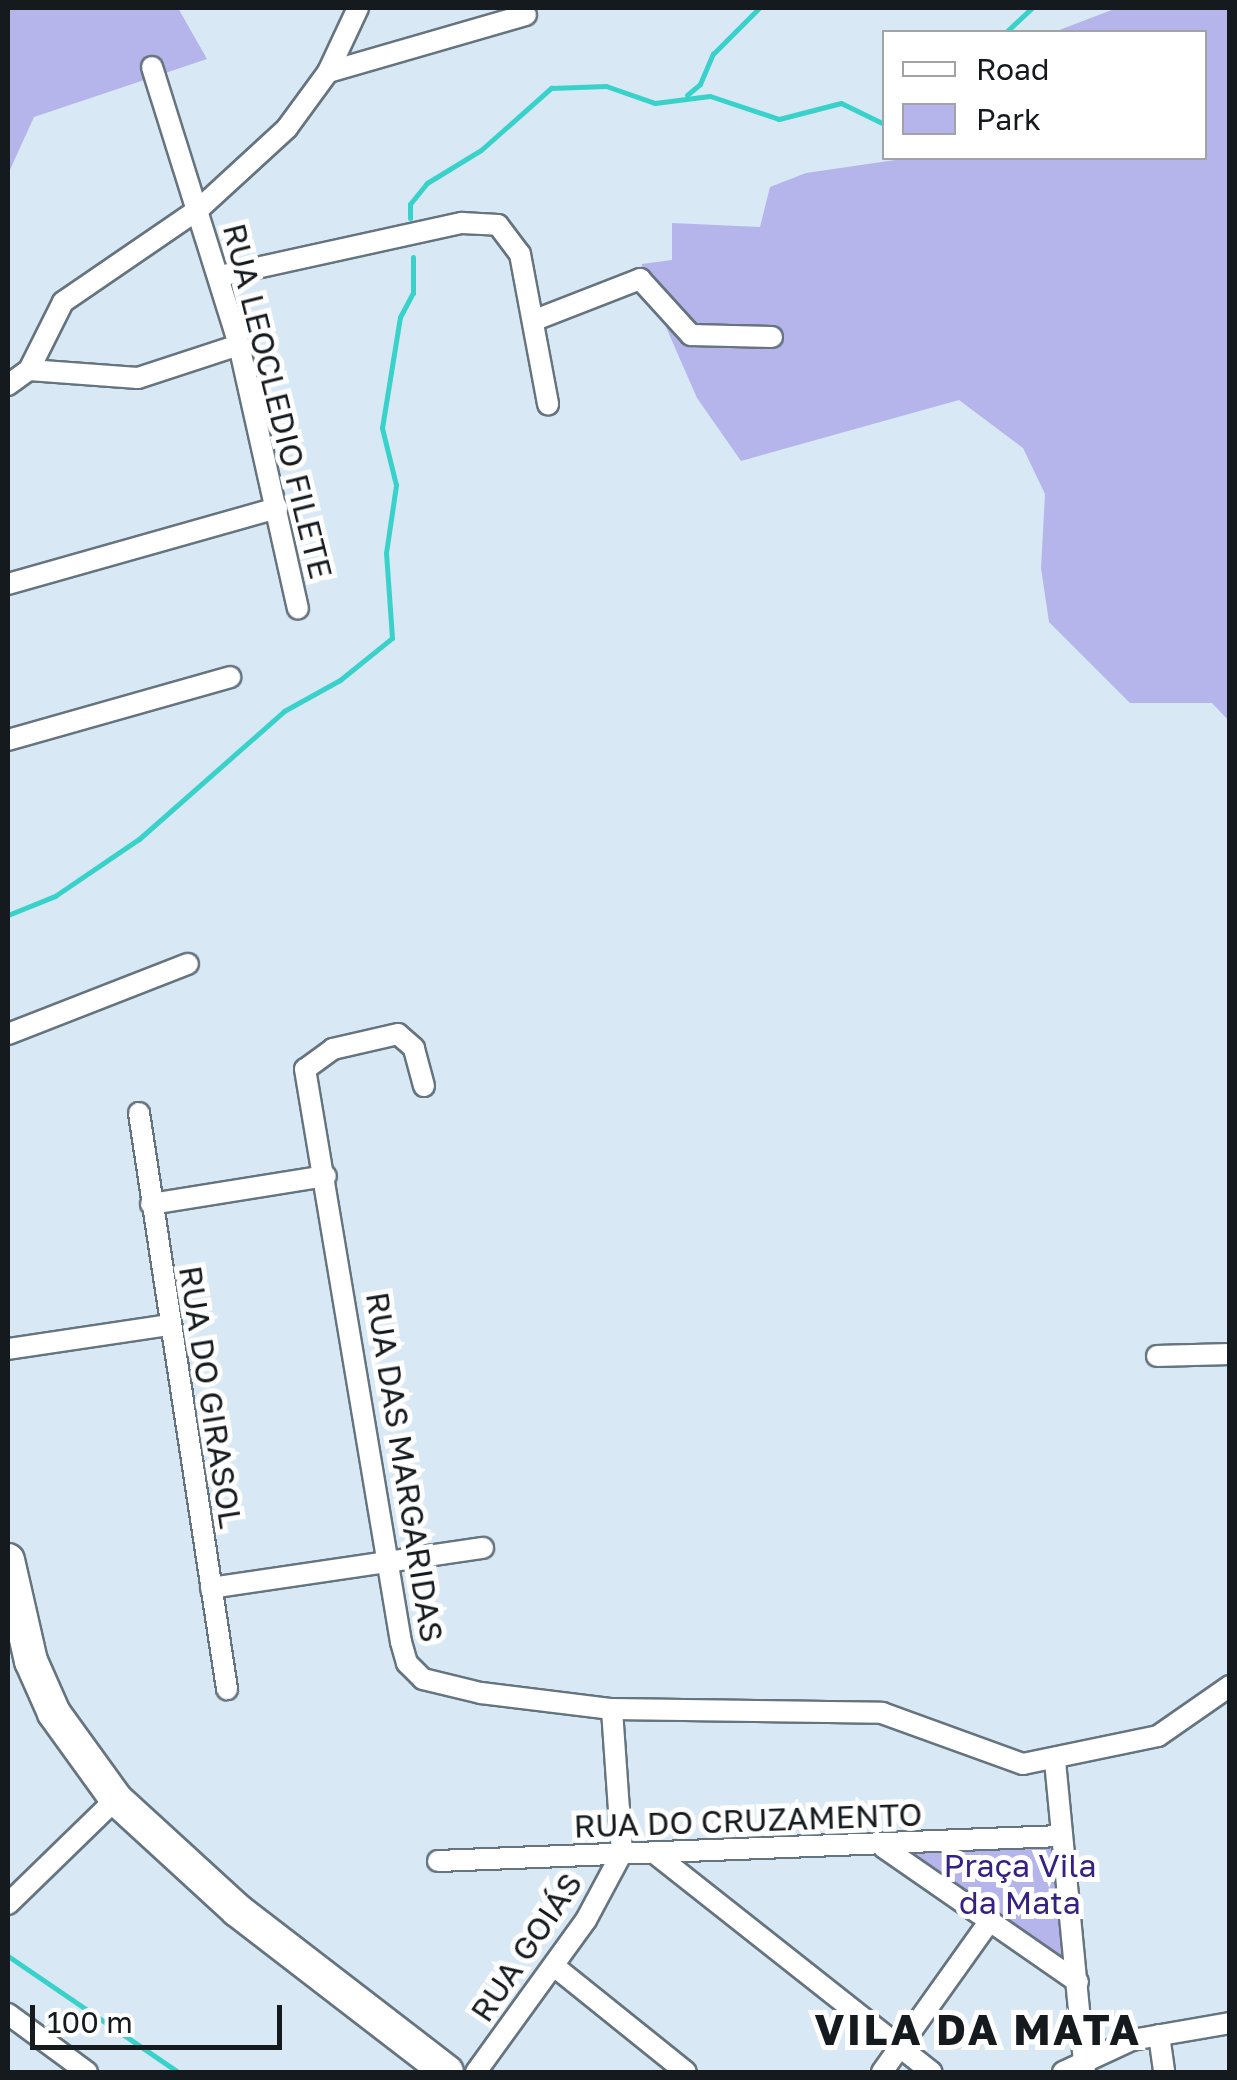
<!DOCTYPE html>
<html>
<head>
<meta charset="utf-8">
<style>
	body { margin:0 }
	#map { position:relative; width:1237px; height:2080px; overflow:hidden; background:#d8e8f4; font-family:"Golos Text",sans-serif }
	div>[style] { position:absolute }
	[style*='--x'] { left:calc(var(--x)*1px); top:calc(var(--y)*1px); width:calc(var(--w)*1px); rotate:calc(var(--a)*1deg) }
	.green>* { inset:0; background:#b5b5ec }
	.stream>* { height:5px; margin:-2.5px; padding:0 2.5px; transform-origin:2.5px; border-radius:2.5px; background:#39d2cb }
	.roads { filter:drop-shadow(2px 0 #65747e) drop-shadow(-2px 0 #65747e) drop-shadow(0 2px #65747e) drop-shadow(0 -2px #65747e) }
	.minor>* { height:20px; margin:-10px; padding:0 10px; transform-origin:10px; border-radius:10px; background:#fff }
	.primary>* { height:32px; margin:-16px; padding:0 16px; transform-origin:16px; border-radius:16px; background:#fff }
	span { translate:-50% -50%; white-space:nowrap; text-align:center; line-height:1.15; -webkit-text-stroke:10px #fff; paint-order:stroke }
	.street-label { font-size:32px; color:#141a1e }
	.park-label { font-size:32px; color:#352183 }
	.district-label { font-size:42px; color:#141a1e; font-weight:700; letter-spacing:2.5px }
	.frame { position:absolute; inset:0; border:10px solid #141a1e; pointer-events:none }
	.legend { position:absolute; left:882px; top:30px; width:325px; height:130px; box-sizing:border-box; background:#fff; border:2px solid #a1a3a5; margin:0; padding:12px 18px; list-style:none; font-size:30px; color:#141a1e }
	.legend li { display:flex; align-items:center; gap:20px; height:50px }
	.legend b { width:50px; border:2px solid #a1a3a5 }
	.scale { position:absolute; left:30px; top:2005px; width:252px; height:45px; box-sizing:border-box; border:5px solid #141a1e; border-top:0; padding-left:12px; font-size:30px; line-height:35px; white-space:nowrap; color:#141a1e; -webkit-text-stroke:8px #fff; paint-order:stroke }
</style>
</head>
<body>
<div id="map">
	<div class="green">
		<i style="clip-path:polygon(8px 8px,178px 8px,207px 59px,34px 117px,8px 174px)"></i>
		<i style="clip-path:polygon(1117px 8px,1229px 8px,1229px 721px,1212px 703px,1130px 703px,1049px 622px,1041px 568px,1045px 494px,1023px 448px,959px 400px,741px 461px,697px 398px,641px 270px,642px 264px,672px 260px,672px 223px,760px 227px,770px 187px,806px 173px,909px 158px,1204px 158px,1204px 32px,1054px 32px)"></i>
		<i style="clip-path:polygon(1055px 1842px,1070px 1965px,906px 1851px)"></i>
	</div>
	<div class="stream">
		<i style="--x:1006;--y:32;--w:35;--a:-43"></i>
		<i style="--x:687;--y:95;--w:17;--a:-40"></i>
		<i style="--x:700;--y:84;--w:33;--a:-67"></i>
		<i style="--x:713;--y:54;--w:65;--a:-45"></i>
		<i style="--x:410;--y:218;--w:14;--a:-90"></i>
		<i style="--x:410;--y:204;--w:27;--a:-51"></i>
		<i style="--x:427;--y:183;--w:63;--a:-31.4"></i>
		<i style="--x:481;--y:150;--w:94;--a:-41.5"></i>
		<i style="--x:551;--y:88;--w:55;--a:-2.1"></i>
		<i style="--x:606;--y:86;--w:52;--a:19.1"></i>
		<i style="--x:655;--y:103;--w:55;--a:-7.3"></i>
		<i style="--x:710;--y:96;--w:73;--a:18.4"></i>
		<i style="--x:779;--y:119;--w:64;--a:-14.5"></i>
		<i style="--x:841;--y:103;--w:48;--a:26"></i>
		<i style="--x:8;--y:915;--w:51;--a:-22"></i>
		<i style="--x:55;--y:896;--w:102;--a:-34.2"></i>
		<i style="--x:139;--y:839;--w:193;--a:-41.4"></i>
		<i style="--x:284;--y:711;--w:64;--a:-29"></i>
		<i style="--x:340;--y:680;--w:67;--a:-38.9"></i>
		<i style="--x:392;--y:638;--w:85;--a:-94"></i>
		<i style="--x:386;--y:553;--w:69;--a:-81.6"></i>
		<i style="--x:396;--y:485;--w:59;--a:-103.8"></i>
		<i style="--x:382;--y:428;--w:112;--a:-80.8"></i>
		<i style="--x:400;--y:317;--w:27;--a:-62"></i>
		<i style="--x:413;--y:293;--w:36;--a:-90"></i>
		<i style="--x:8;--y:1956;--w:206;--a:34.3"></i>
	</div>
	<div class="roads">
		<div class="minor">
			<i style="--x:152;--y:67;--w:291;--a:72.6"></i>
			<i style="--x:239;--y:345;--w:270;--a:77.4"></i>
			<i style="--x:328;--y:72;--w:206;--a:-16.1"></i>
			<i style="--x:220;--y:276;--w:248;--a:-12.4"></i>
			<i style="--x:462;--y:223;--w:36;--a:3"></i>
			<i style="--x:498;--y:225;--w:36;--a:53"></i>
			<i style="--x:520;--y:254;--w:153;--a:79.4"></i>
			<i style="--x:535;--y:320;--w:113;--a:-21.3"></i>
			<i style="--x:640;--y:279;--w:76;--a:47.7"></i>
			<i style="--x:691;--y:335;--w:81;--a:1.4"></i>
			<i style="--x:29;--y:370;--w:109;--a:4.2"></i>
			<i style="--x:138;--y:378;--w:106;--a:-18.1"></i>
			<i style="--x:8;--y:385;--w:26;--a:-36"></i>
			<i style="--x:29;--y:370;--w:76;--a:-63.4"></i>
			<i style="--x:63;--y:302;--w:165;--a:-34.4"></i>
			<i style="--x:199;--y:209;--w:120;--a:-42.6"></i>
			<i style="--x:287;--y:128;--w:69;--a:-53.8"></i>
			<i style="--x:328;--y:72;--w:71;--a:-64.9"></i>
			<i style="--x:8;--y:584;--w:280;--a:-15.8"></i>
			<i style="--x:8;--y:740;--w:231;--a:-15.8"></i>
			<i style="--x:8;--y:1034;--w:193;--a:-21.3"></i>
			<i style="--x:424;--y:1086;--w:39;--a:-105"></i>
			<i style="--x:414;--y:1048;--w:21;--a:-139"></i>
			<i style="--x:398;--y:1034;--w:67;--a:167"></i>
			<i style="--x:333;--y:1049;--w:34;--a:144"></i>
			<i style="--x:305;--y:1069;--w:581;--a:80.49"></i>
			<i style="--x:401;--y:1642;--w:22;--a:74"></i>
			<i style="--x:407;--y:1663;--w:23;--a:45"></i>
			<i style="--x:423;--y:1679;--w:60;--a:13.6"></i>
			<i style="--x:481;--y:1693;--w:132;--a:7"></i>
			<i style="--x:612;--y:1709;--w:270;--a:0.8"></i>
			<i style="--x:882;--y:1713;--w:150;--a:19.9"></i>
			<i style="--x:1023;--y:1764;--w:138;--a:-11.7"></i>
			<i style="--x:1158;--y:1736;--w:88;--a:-34.8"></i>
			<i style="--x:139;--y:1113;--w:583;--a:81.31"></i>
			<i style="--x:151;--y:1204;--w:177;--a:-9.1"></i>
			<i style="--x:8;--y:1349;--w:162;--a:-8.5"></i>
			<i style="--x:1157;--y:1356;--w:73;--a:-1.6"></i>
			<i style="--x:211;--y:1588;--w:275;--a:-8.4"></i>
			<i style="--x:1055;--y:1761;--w:312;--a:84.5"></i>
			<i style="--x:883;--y:1847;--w:237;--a:34.7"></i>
			<i style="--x:653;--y:1852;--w:355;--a:38.3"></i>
			<i style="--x:438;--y:1861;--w:623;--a:-2.3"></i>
			<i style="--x:8;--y:1904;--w:151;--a:-44.2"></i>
			<i style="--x:554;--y:1966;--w:169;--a:38.8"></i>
			<i style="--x:8;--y:2014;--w:98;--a:36.3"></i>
			<i style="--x:1159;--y:2035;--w:37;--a:82"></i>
			<i style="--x:476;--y:2072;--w:188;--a:-54.1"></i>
			<i style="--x:586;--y:1920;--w:76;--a:-61.8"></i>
			<i style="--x:622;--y:1853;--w:144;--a:-94"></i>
			<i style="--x:882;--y:2072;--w:184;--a:-54.5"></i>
			<i style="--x:1063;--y:2072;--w:76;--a:-24.9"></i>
			<i style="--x:1132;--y:2040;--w:99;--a:-9.8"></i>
		</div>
		<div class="primary">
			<i style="--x:8;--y:1560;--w:104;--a:77.2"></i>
			<i style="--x:31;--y:1661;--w:57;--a:66.1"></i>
			<i style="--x:54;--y:1713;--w:106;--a:54.2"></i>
			<i style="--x:116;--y:1799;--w:164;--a:42.5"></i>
			<i style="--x:237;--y:1910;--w:265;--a:37.6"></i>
		</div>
	</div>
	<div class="street-label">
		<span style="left:278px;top:401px;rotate:76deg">RUA LEOCLEDIO FILETE</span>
		<span style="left:211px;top:1397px;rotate:81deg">RUA DO GIRASOL</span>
		<span style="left:405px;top:1467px;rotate:81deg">RUA DAS MARGARIDAS</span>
		<span style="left:748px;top:1820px;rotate:-2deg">RUA DO CRUZAMENTO</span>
		<span style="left:526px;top:1947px;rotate:-56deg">RUA GOIÁS</span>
	</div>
	<div class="park-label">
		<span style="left:1020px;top:1884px">Praça Vila<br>da Mata</span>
	</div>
	<div class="district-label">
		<span style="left:978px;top:2029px">VILA DA MATA</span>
	</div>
	<div class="frame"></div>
	<ul class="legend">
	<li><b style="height:12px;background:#fff"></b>Road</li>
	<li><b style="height:28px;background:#b5b5ec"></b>Park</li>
	</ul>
	<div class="scale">100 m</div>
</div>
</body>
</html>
